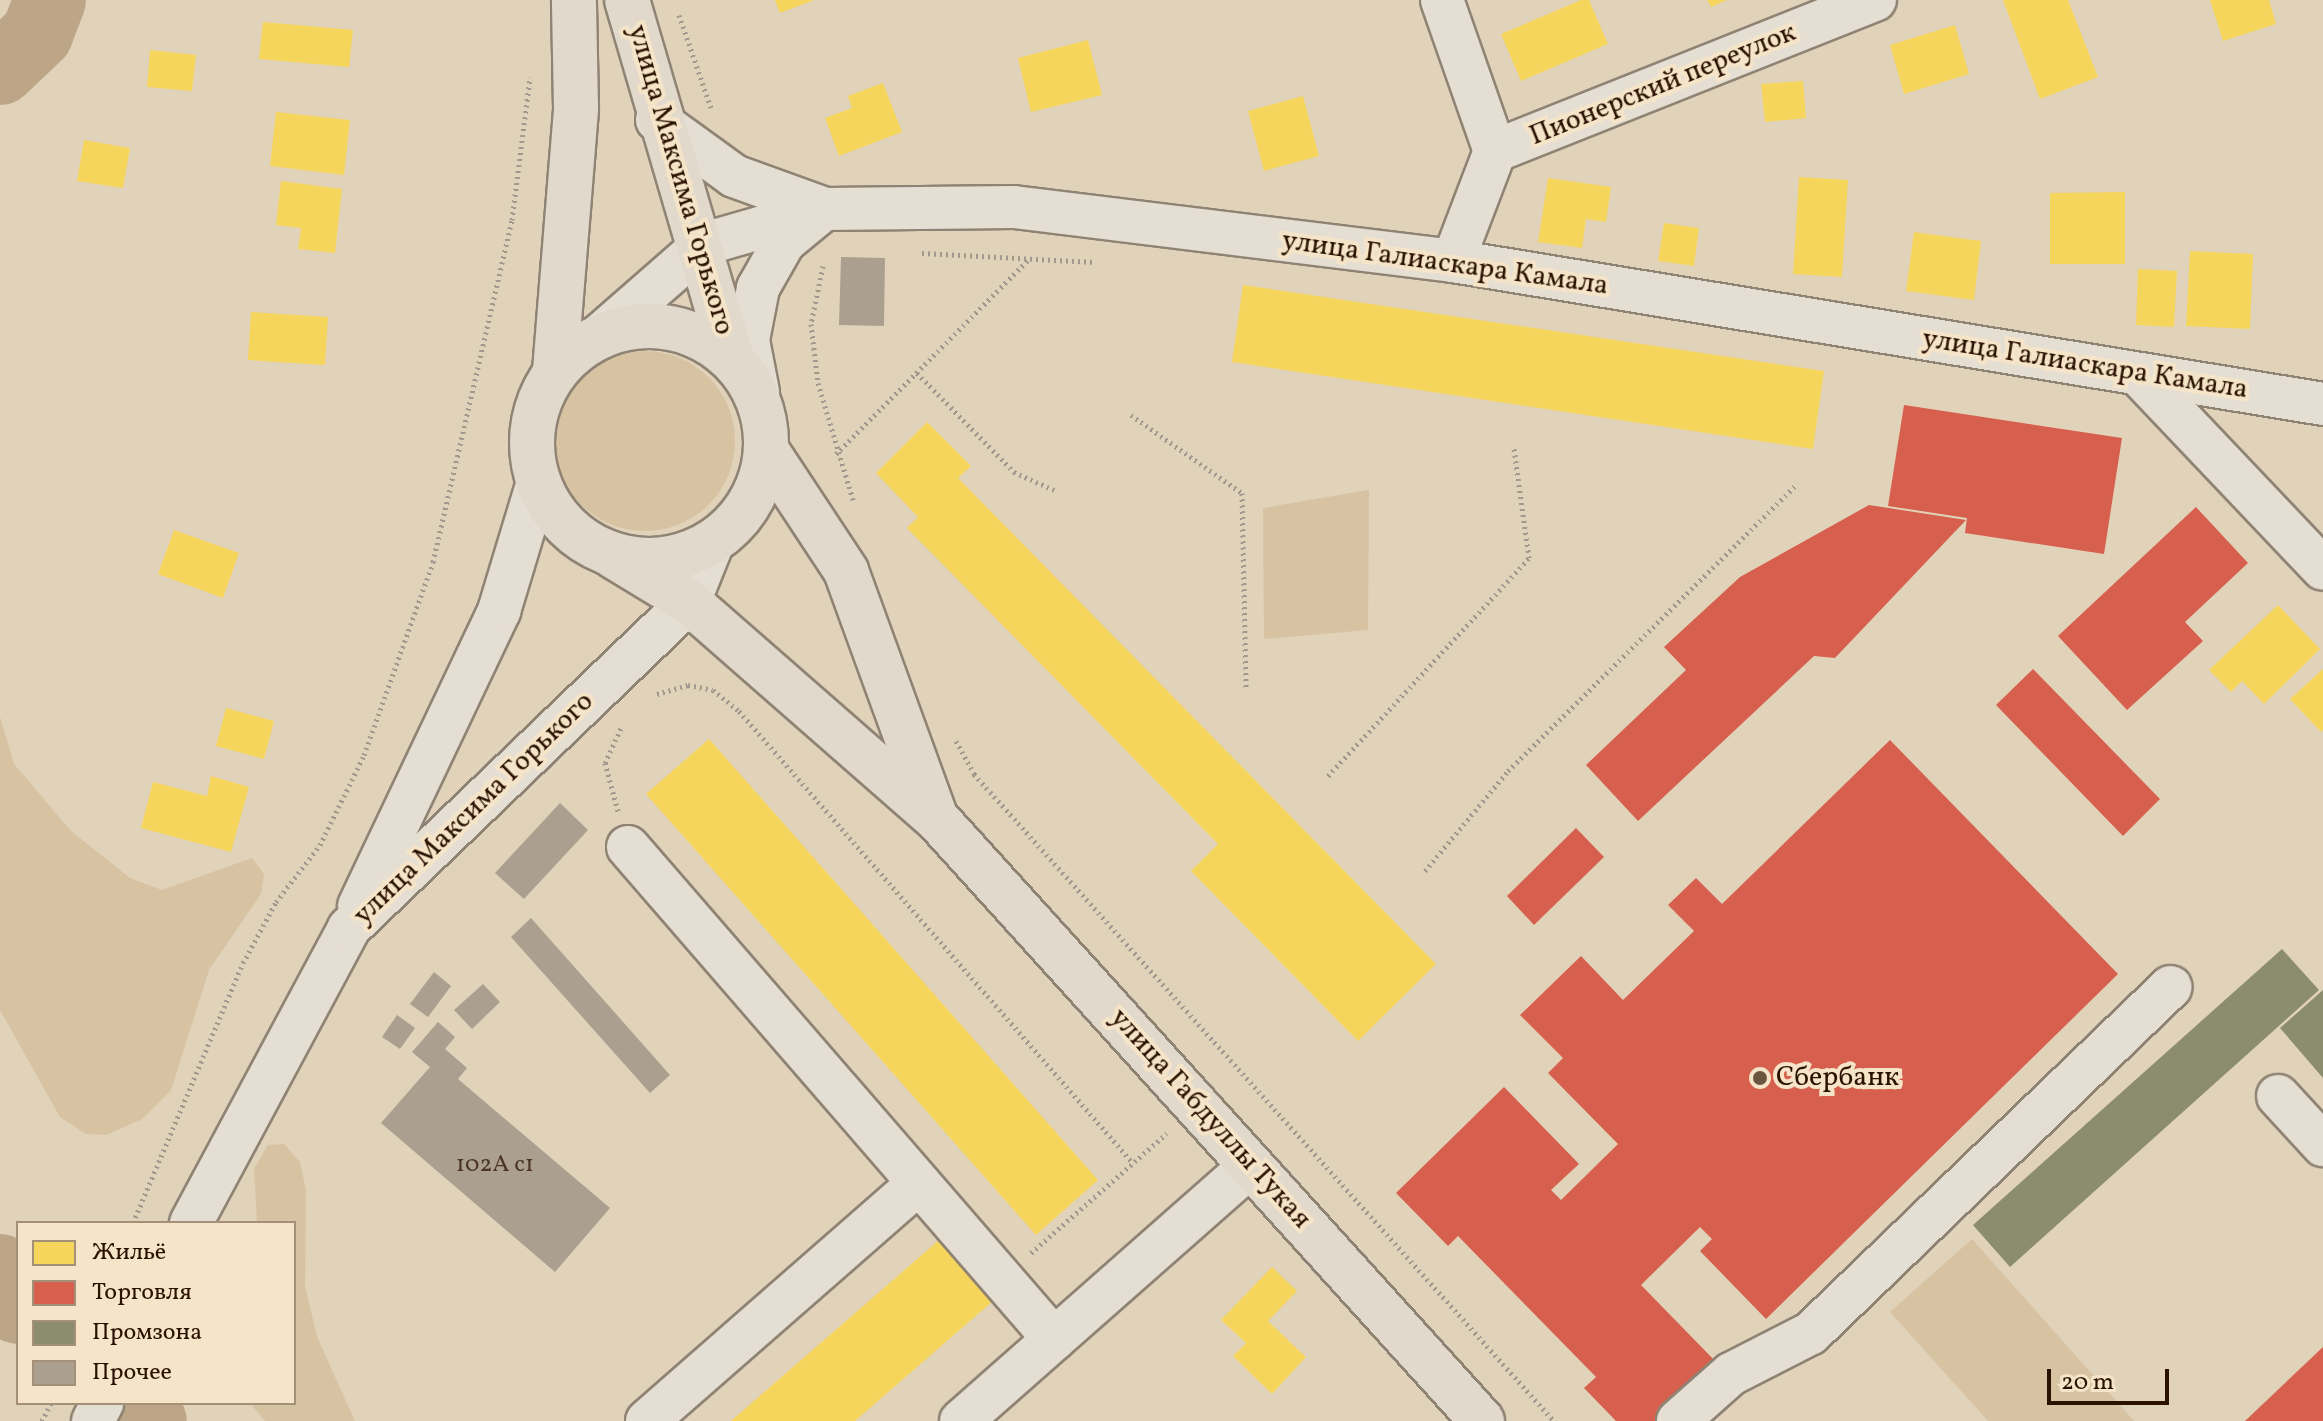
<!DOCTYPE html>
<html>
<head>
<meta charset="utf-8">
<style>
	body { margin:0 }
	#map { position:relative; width:2323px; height:1421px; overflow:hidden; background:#e1d2ba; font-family:Vollkorn,serif }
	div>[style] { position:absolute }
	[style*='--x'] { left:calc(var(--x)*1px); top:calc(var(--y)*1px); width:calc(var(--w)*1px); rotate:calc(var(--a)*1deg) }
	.green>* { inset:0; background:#d7c2a2 }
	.round { border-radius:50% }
	.homes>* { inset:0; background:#f6d55c }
	.shops>* { inset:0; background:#d6604d }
	.industry>* { inset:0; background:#8c8c6e }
	.river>* { height:72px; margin:-36px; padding:0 36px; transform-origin:36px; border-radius:36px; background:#bda687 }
	.building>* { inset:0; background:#ab9f8f }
	.path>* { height:5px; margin-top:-2.5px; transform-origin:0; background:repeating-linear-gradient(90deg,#a1998e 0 2px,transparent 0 6px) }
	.roads { filter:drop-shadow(2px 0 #8f8374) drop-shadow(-2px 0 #8f8374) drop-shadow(0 2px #8f8374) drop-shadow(0 -2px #8f8374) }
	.minor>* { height:42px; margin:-21px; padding:0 21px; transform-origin:21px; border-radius:21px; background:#e5ded3 }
	.major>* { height:44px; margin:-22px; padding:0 22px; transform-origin:22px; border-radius:22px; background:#e1d9cb }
	.major>.ring { margin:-22px; padding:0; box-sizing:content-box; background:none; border:44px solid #e1d9cb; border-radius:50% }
	.dots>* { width:22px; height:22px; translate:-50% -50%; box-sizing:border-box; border:4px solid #f5e4c8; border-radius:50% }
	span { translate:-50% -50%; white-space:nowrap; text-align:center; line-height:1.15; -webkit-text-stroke:8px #f5e4c8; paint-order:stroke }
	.number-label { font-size:24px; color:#4b3424 }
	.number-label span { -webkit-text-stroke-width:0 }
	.street-label { font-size:28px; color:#2b1100 }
	.poi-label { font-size:28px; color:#2b1100 }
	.left { translate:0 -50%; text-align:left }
	.legend { position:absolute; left:16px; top:1221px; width:280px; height:184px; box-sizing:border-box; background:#f5e4c8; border:2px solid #a49078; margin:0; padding:10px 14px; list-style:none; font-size:24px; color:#2b1100 }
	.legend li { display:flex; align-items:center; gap:16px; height:40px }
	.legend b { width:40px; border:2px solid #a49078 }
	.scale { position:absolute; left:2047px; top:1369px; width:122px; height:36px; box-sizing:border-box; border:4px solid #2b1100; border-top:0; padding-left:10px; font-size:24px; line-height:28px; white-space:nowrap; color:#2b1100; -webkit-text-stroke:6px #f5e4c8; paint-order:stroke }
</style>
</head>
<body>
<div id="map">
	<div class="green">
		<i class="round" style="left:555px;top:351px;width:180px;height:180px"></i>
		<i style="clip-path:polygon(1369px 490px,1368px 630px,1264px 639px,1263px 508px)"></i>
		<i style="clip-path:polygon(0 717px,14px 764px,71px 831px,130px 878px,162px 890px,252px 858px,264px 874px,261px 894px,209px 970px,171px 1090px,142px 1119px,106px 1135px,86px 1134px,60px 1117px,0 1010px)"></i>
		<i style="clip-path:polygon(284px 1144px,300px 1162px,306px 1190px,305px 1286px,317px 1337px,355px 1421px,265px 1421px,250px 1403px,294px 1403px,294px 1223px,257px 1223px,254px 1169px,268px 1145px)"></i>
		<i style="clip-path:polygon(1972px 1239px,2134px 1421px,1988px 1421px,1890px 1312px)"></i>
	</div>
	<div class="homes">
		<i style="clip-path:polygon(775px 0,814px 0,780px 13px)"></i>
		<i style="clip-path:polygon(1581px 0,1589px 0,1608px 44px,1521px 81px,1501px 34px)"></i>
		<i style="clip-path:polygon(1707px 0,1727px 0,1711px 7px)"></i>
		<i style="clip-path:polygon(2003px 0,2068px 0,2098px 77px,2040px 99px)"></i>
		<i style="clip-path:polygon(2210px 0,2269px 0,2276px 24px,2223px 41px)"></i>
		<i style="clip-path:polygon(263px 22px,353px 30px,349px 67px,259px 59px)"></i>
		<i style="clip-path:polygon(1955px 25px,1969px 74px,1904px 94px,1890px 45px)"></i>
		<i style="clip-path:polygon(1088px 40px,1102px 95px,1031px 112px,1018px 58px)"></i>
		<i style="clip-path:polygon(150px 50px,196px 55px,192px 91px,147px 87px)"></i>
		<i style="clip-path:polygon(1803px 81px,1806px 118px,1765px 122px,1761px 84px)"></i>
		<i style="clip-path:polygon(883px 83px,902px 132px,839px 156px,825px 118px,852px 108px,848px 96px)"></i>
		<i style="clip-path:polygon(1303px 96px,1319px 156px,1264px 171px,1248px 111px)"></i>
		<i style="clip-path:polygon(276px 112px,350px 120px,344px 175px,270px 166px)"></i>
		<i style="clip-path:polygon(84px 140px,130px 148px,123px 188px,77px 181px)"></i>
		<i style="clip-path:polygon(1799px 177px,1848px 180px,1842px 277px,1793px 274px)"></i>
		<i style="clip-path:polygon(1548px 178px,1611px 187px,1606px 222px,1586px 219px,1582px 248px,1538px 242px)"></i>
		<i style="clip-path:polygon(281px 181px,342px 189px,335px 253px,298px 249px,301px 228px,276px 225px)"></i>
		<i style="clip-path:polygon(2125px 192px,2125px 264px,2050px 264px,2050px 193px)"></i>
		<i style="clip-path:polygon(1664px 223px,1699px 228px,1694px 266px,1658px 261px)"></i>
		<i style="clip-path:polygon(1914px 232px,1981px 241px,1974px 300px,1906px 291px)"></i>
		<i style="clip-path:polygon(2190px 251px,2253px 254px,2250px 329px,2186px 326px)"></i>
		<i style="clip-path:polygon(2138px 269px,2177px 271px,2174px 327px,2136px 325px)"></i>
		<i style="clip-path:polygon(1243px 285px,1824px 371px,1813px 449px,1232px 362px)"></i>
		<i style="clip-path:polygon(251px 312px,328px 317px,325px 365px,248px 360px)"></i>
		<i style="clip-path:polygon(927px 422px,971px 466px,958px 478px,1436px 964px,1358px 1041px,1191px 871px,1218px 844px,907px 528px,918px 517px,876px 473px)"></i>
		<i style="clip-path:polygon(174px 530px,239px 553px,223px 598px,158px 574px)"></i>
		<i style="clip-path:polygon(2278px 605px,2320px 649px,2264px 704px,2242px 681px,2231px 692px,2209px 670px)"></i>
		<i style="clip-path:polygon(2323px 669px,2323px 730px,2321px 732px,2290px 699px)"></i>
		<i style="clip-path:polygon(226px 708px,274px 721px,264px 759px,216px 746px)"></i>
		<i style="clip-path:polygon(709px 739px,1098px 1180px,1036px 1235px,646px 794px)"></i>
		<i style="clip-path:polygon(211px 776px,249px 787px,231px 852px,141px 828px,153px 782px,207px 796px)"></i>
		<i style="clip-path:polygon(939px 1240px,993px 1301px,855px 1421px,731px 1421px)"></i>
		<i style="clip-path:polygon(1272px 1267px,1297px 1291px,1268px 1321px,1306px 1357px,1272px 1394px,1233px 1356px,1246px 1343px,1221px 1320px)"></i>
	</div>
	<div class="shops">
		<i style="clip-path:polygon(1904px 405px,2122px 438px,2104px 554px,1965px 533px,1967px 518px,1888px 506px)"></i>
		<i style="clip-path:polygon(1869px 505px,1966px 520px,1835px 658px,1814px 656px,1638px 821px,1586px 765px,1686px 670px,1664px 647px,1740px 577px)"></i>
		<i style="clip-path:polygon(2196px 507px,2248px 563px,2185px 622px,2203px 641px,2127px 710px,2058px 636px)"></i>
		<i style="clip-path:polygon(2033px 669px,2160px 799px,2123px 836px,1996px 705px)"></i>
		<i style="clip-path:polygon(1890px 740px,2118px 974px,1766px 1319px,1700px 1251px,1712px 1239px,1700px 1227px,1641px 1285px,1718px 1364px,1659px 1421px,1616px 1421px,1584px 1388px,1596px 1377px,1458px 1236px,1448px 1246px,1396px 1193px,1504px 1087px,1579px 1164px,1551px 1190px,1561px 1200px,1618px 1144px,1548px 1073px,1563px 1058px,1520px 1015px,1581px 956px,1623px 1000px,1694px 931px,1668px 905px,1696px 878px,1722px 904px)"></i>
		<i style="clip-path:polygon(1576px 828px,1604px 857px,1534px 925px,1507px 896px)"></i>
		<i style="clip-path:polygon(2323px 1347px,2323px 1421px,2245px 1421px)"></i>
	</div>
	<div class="industry">
		<i style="clip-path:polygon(2282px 949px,2319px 990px,2010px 1267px,1973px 1225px)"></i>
		<i style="clip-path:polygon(2323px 990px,2323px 1078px,2280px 1028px)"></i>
	</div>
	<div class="river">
		<i style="--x:0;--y:69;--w:51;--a:-43.4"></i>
		<i style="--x:37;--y:34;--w:36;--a:-69"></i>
		<i style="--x:0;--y:1270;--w:42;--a:64.7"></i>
		<i style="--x:123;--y:1403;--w:33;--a:33"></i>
	</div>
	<div class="building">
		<i style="clip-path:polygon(841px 257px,885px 258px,884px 326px,839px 325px)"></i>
		<i style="clip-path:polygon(560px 803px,588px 830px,524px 899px,495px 873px)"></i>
		<i style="clip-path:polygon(531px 918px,670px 1075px,650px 1093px,511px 937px)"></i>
		<i style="clip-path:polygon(434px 972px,451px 986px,428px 1017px,410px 1004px)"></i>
		<i style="clip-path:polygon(483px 984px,500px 1002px,472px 1029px,454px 1010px)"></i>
		<i style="clip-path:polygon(397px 1015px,415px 1028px,400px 1049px,382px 1037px)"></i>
		<i style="clip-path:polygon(438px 1022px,455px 1037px,445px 1049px,467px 1068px,458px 1079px,610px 1208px,555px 1272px,381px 1123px,430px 1067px,412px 1052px)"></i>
	</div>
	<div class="path">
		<i style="--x:679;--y:15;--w:98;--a:71"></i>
		<i style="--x:922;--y:253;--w:173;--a:3"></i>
		<i style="--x:823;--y:266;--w:59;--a:101.7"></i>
		<i style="--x:811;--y:324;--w:59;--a:83.2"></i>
		<i style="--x:818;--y:383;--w:122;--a:73.3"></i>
		<i style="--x:917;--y:373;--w:139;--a:45.6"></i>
		<i style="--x:1014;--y:472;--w:44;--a:24.2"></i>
		<i style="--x:1131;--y:415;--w:136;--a:35.1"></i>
		<i style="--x:1242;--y:493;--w:197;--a:88.8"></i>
		<i style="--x:836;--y:454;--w:273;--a:-45.3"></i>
		<i style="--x:657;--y:694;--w:32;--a:-16"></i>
		<i style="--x:688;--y:685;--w:25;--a:11"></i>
		<i style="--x:713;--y:690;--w:33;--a:39"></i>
		<i style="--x:739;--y:711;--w:600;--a:48.92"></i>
		<i style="--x:956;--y:741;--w:38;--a:61"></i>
		<i style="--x:974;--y:774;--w:869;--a:48.13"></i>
		<i style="--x:1328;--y:776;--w:297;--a:-47.3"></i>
		<i style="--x:1529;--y:558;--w:111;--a:-97.8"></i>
		<i style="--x:618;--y:811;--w:50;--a:-105.2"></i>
		<i style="--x:605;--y:763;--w:41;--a:-65.3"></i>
		<i style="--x:1425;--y:871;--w:130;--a:-50.3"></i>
		<i style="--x:1508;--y:771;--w:407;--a:-44.8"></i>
		<i style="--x:133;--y:1223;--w:282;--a:-67.1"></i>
		<i style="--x:243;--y:963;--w:69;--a:-61.6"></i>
		<i style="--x:276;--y:902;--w:72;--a:-52.3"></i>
		<i style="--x:320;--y:845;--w:100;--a:-63.9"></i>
		<i style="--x:364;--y:755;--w:205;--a:-70.3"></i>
		<i style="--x:433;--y:562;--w:351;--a:-77"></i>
		<i style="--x:512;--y:220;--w:144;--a:-82.8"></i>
		<i style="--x:1031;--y:1253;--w:181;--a:-41.4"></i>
		<i style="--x:42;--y:1421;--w:20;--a:-63"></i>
	</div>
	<div class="roads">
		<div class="minor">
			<i style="--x:1442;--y:0;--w:160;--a:70.7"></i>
			<i style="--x:1495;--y:151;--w:118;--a:110.9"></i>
			<i style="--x:657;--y:120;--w:95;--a:36"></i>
			<i style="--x:734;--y:176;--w:97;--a:19.9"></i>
			<i style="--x:1495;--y:151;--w:409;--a:-21.7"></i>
			<i style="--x:599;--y:336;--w:140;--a:-41.2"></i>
			<i style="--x:704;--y:244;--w:126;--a:-16.1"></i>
			<i style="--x:825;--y:209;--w:189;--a:-0.6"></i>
			<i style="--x:1014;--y:207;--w:442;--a:7"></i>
			<i style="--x:1453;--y:261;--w:882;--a:9.33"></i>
			<i style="--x:2139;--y:375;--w:267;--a:46.5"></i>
			<i style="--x:758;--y:392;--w:53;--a:-100.9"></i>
			<i style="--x:748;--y:340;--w:53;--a:-79.1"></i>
			<i style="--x:758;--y:288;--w:53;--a:-60.5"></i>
			<i style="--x:784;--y:242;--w:44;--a:-39.5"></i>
			<i style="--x:628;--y:847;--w:651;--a:49.11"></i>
			<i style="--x:359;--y:906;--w:327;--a:-64.6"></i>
			<i style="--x:499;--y:611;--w:132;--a:-73.2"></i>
			<i style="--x:2278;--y:1096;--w:67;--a:47.4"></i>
			<i style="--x:191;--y:1223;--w:335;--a:-61.8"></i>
			<i style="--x:349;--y:928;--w:471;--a:-43.8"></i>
			<i style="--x:689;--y:602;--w:65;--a:-68.2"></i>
			<i style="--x:93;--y:1421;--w:20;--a:-63"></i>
			<i style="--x:647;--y:1421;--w:361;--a:-41.2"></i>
			<i style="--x:961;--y:1421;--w:387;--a:-41.4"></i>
			<i style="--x:1678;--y:1421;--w:71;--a:-41.6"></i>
			<i style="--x:1731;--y:1374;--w:90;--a:-27.1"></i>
			<i style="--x:1811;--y:1333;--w:499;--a:-43.9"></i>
		</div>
		<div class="major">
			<i style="--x:627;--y:0;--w:375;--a:73.7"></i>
			<i class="ring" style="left:532px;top:326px;width:190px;height:190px"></i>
			<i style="--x:555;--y:371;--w:264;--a:-85.4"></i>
			<i style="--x:576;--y:108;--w:108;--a:-91.1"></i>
			<i style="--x:767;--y:451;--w:144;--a:56.6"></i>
			<i style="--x:846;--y:571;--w:258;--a:70"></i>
			<i style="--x:613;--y:556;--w:89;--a:31.2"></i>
			<i style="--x:689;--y:602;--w:330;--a:41.2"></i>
			<i style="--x:937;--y:819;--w:812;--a:47.84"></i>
		</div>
	</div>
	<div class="dots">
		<i style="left:1760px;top:1078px;background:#6b5541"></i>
	</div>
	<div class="number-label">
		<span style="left:495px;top:1166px">102А с1</span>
	</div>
	<div class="street-label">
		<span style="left:1663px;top:85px;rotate:-22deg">Пионерский переулок</span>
		<span style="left:680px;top:180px;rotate:74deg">улица Максима Горького</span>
		<span style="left:1445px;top:264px;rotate:8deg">улица Галиаскара Камала</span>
		<span style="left:2085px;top:365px;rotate:9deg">улица Галиаскара Камала</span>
		<span style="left:474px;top:809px;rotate:-44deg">улица Максима Горького</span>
		<span style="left:1210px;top:1119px;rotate:48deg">улица Габдуллы Тукая</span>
	</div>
	<div class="poi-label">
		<span class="left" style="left:1776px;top:1078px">Сбербанк</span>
	</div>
	<ul class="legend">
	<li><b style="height:22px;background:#f6d55c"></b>Жильё</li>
	<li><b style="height:22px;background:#d6604d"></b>Торговля</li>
	<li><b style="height:22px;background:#8c8c6e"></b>Промзона</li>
	<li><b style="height:22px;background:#ab9f8f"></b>Прочее</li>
	</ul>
	<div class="scale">20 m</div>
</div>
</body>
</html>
